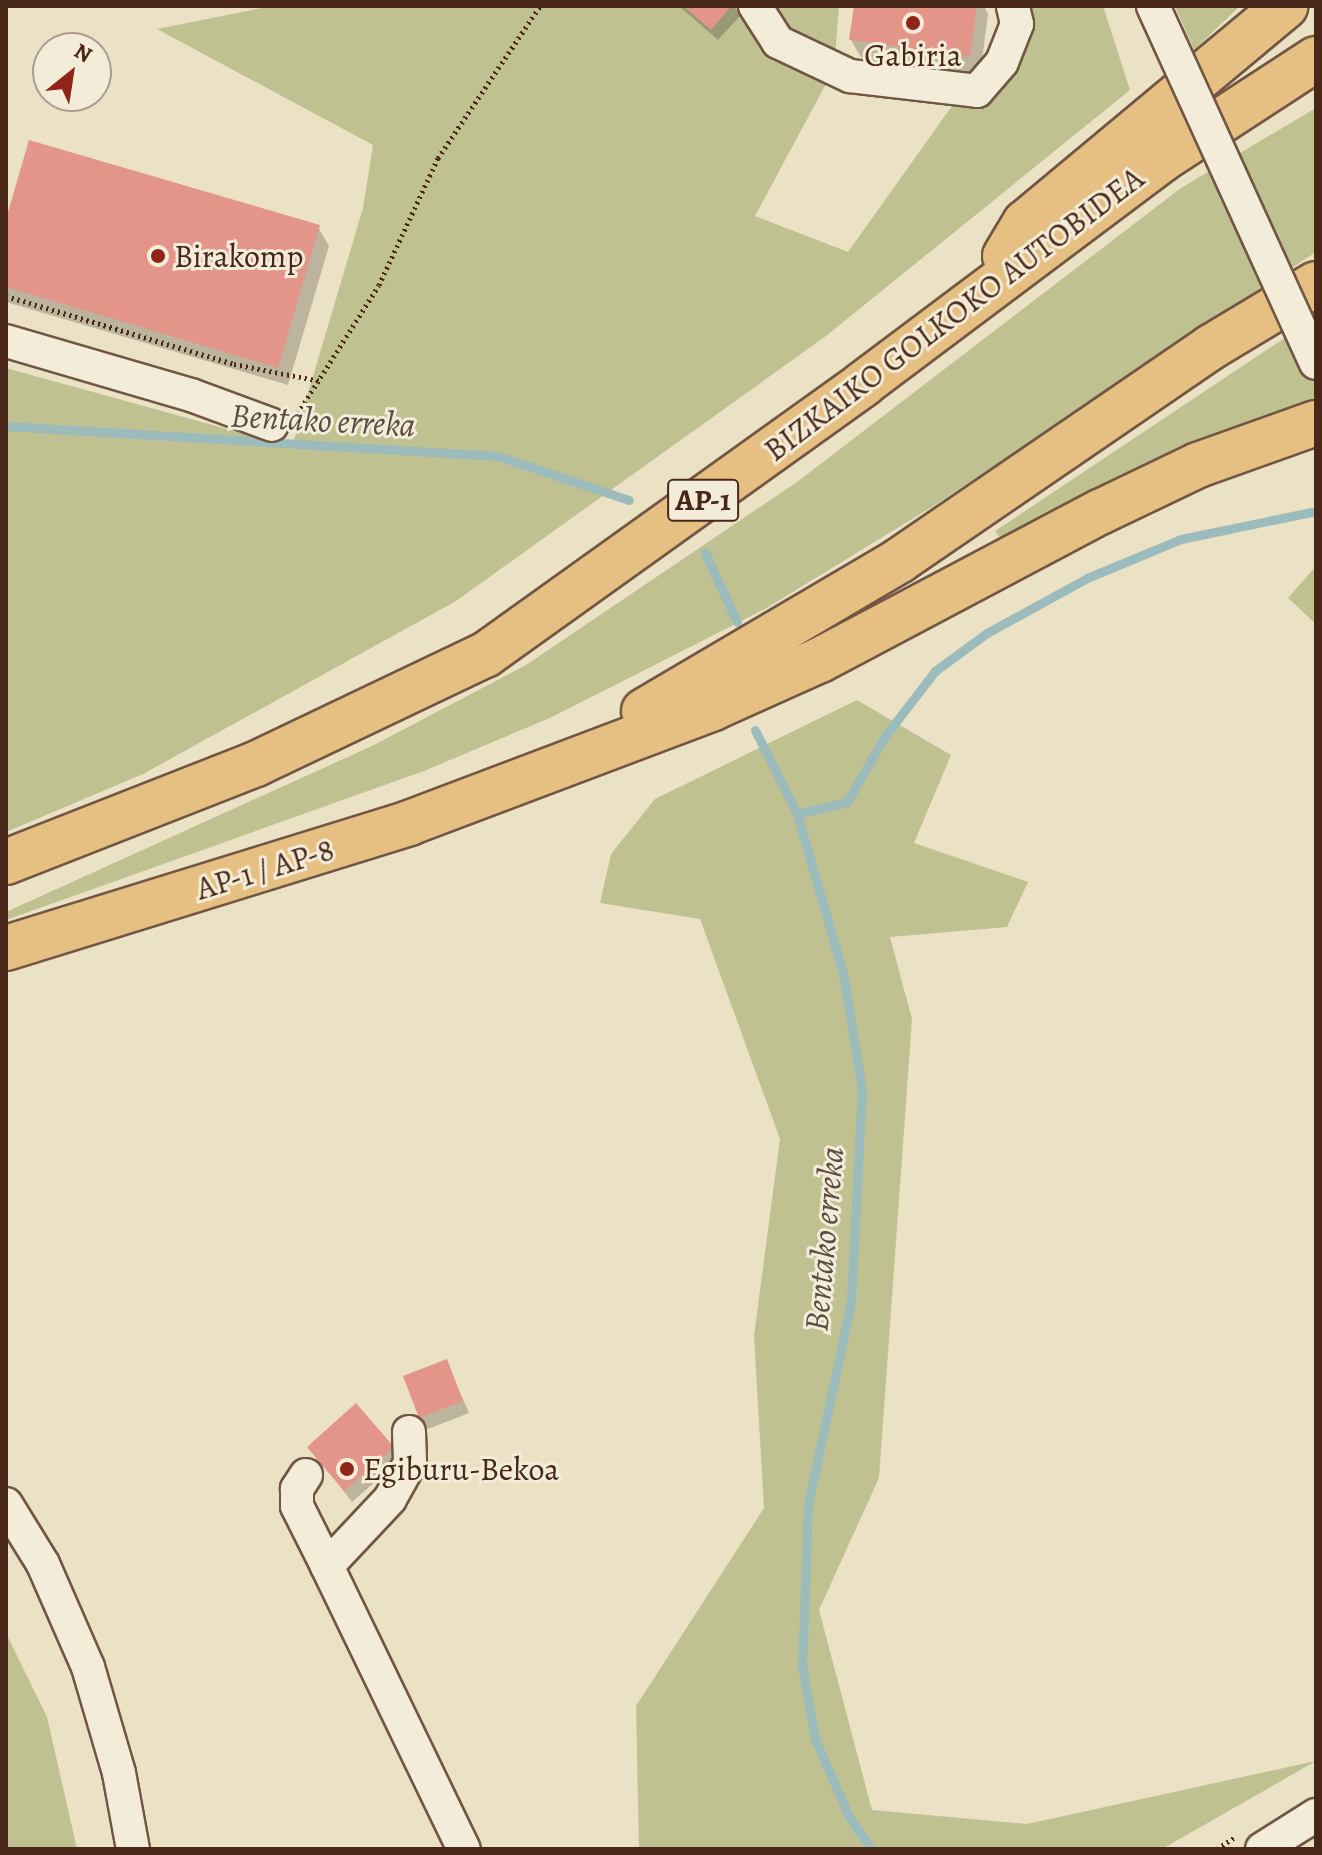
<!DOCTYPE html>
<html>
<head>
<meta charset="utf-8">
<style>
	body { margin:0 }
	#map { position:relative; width:1322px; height:1855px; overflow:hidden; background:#ebe1c5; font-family:Alegreya,serif }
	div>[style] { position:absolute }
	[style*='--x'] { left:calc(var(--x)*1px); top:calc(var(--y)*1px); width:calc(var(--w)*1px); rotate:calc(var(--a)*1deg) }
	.green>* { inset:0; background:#bfc190 }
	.shadow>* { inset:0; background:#0003 }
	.stream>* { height:9px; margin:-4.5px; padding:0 4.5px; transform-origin:4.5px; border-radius:4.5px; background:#9bbbbd }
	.building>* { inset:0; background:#e3958a }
	.path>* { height:5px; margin-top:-2.5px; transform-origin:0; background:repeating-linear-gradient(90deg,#482718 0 2px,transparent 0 6px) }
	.roads { filter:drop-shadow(2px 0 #715643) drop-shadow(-2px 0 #715643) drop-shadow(0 2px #715643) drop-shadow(0 -2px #715643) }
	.minor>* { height:32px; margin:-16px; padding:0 16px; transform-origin:16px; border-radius:16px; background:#f2ecd9 }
	.highway>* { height:44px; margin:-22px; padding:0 22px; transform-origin:22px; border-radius:22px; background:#e6c082 }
	.bridges { filter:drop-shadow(2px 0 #715643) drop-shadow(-2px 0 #715643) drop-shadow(0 2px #715643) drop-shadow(0 -2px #715643) }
	.minor-bridge>* { height:32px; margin:-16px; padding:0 16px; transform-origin:16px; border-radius:16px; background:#f2ecd9 }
	.dots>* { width:22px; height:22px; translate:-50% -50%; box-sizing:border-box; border:4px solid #f2ecd9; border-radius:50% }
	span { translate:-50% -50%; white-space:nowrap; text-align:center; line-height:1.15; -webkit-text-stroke:6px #f2ecd9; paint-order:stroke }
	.shield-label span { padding:2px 6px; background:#f2ecd9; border:2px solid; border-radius:6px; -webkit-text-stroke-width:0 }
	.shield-label { font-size:30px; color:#482718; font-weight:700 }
	.poi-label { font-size:32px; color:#482718 }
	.left { translate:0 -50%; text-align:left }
	.street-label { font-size:32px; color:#482718 }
	.water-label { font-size:34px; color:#5d4c41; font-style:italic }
	.frame { position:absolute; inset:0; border:8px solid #482718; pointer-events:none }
	.north { position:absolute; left:32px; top:32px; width:80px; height:80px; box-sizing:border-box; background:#f2ecd9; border:2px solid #ae9d8c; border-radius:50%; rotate:30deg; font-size:22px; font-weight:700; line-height:32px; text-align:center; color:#482718 }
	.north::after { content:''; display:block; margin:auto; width:28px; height:36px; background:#8f2418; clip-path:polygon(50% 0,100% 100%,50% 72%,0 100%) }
</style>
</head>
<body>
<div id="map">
	<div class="green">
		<i style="clip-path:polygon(272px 6px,839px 6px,834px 69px,755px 216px,848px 252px,979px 68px,1006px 6px,1103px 6px,1130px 90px,826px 336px,456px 601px,143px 774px,6px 832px,6px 368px,292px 447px,363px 208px,373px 145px,157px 29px)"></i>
		<i style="clip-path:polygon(1175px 6px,1240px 6px,1194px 50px)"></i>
		<i style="clip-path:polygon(1316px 108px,1316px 252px,935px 505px,765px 609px,552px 717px,424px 771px,6px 920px,6px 912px,372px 746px,526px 665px,797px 482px,1181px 188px)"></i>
		<i style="clip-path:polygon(1316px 317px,1316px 400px,1189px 446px,1001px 540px,995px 531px)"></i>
		<i style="clip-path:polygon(1316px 566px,1316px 624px,1288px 598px)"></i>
		<i style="clip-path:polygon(857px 700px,951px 755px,914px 843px,1028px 882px,1007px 927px,890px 937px,912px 1019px,879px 1478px,819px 1610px,872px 1810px,1027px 1824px,1316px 1761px,1162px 1849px,639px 1849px,636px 1706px,764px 1508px,754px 1336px,780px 1139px,700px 919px,600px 903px,611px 854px,655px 799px)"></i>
		<i style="clip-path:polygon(6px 1633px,47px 1717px,77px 1849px,6px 1849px)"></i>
	</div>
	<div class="shadow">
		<i style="clip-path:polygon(679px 6px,734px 6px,740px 16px,718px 40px)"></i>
		<i style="clip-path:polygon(856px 6px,984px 6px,988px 14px,980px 75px,862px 59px,851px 40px)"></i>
		<i style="clip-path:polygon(6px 226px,318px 227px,329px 246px,288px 385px,6px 302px)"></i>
		<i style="clip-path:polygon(446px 1361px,469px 1413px,428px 1429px,421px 1417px)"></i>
		<i style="clip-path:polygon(355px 1406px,400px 1460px,352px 1502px,310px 1447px)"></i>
	</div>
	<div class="stream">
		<i style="--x:6;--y:426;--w:493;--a:3.5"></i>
		<i style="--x:498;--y:456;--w:138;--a:18.6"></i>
		<i style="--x:705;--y:553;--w:76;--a:65.1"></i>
		<i style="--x:755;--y:730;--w:94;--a:63.4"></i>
		<i style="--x:797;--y:814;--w:166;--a:73.9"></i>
		<i style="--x:843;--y:973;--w:119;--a:80.8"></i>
		<i style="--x:862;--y:1090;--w:212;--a:93"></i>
		<i style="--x:851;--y:1302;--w:207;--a:102"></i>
		<i style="--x:808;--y:1504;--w:162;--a:92.1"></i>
		<i style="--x:802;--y:1666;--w:74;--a:79.9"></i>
		<i style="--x:815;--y:1739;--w:85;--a:66.4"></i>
		<i style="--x:849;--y:1817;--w:39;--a:55"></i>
		<i style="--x:797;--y:814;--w:51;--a:-13.5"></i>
		<i style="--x:847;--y:802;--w:76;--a:-60.1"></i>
		<i style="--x:885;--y:736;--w:82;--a:-52.4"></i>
		<i style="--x:935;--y:671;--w:64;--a:-36.2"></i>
		<i style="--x:987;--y:633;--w:114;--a:-28.8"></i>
		<i style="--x:1087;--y:578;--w:102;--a:-22.5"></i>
		<i style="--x:1181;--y:539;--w:138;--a:-11.7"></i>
	</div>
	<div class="building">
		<i style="clip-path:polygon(683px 6px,731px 6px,711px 30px)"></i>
		<i style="clip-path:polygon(854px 6px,977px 6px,970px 57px,849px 40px)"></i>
		<i style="clip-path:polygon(29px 140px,320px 225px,278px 368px,6px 287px,6px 219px)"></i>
		<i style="clip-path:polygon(447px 1359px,463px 1401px,419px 1418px,403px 1376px)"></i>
		<i style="clip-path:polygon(356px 1403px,394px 1447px,344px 1491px,307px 1447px)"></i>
	</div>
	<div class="path">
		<i style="--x:6;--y:296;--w:238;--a:16.6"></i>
		<i style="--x:234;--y:364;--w:89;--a:11.1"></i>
		<i style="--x:298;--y:413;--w:151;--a:-57.7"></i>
		<i style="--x:379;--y:285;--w:140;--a:-65.1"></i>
		<i style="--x:438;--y:158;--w:183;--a:-56.1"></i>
		<i style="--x:1217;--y:1849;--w:22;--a:-34"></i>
	</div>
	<div class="roads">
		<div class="minor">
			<i style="--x:755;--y:6;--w:43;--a:57.4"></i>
			<i style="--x:778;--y:42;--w:80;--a:25.3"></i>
			<i style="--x:850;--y:76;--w:128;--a:6.7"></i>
			<i style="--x:977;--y:91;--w:38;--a:-49"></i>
			<i style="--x:1002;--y:62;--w:41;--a:-68.5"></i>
			<i style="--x:1017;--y:24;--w:18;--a:-103"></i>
			<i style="--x:6;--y:341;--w:193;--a:16.3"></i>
			<i style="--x:191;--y:395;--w:86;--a:20.3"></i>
			<i style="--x:409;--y:1432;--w:31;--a:88"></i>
			<i style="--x:410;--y:1463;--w:41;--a:119.1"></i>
			<i style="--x:390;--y:1499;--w:92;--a:133.2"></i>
			<i style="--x:327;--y:1566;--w:314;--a:64.2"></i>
			<i style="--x:306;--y:1475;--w:17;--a:123"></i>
			<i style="--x:297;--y:1489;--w:17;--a:90"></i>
			<i style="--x:297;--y:1506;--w:67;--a:63.4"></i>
			<i style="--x:6;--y:1504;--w:70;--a:58.3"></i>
			<i style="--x:43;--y:1564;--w:112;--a:66.4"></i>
			<i style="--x:88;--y:1667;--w:110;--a:73.7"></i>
			<i style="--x:119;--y:1773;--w:77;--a:79.6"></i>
			<i style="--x:1262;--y:1849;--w:64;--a:-32.2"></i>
		</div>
		<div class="highway">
			<i style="--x:1005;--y:256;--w:39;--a:-59"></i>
			<i style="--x:1025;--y:223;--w:339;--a:-39.8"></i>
			<i style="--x:644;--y:711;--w:297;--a:-30.5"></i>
			<i style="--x:900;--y:560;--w:377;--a:-34.4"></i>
			<i style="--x:1211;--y:347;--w:122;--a:-31"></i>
			<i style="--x:6;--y:862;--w:269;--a:-21.4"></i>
			<i style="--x:256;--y:764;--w:254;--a:-25.5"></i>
			<i style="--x:485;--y:655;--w:465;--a:-35.6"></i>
			<i style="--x:863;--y:384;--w:373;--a:-36.9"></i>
			<i style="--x:1161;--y:160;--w:185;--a:-33.1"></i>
			<i style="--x:6;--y:948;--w:422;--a:-17.2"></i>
			<i style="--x:409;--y:823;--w:325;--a:-20.7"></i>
			<i style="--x:713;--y:708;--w:117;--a:-24.2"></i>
			<i style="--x:820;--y:660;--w:317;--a:-27.9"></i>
			<i style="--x:1100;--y:512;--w:109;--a:-25.6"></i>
			<i style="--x:1198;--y:465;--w:125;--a:-19.6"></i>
		</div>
	</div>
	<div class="bridges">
		<div class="minor-bridge">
			<i style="--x:1153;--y:6;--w:392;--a:65.5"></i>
		</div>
	</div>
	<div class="dots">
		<i style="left:913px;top:23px;background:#8f2418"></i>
		<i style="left:158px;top:256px;background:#8f2418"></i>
		<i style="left:347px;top:1469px;background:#8f2418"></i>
	</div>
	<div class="shield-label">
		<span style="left:703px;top:500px">AP-1</span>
	</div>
	<div class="poi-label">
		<span style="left:913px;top:55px">Gabiria</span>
		<span class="left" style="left:174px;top:256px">Birakomp</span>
		<span class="left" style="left:363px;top:1469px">Egiburu-Bekoa</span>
	</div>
	<div class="street-label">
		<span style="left:954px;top:314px;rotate:-37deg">BIZKAIKO GOLKOKO AUTOBIDEA</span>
		<span style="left:265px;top:869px;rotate:-17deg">AP-1 / AP-8</span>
	</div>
	<div class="water-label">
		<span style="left:323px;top:420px;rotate:3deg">Bentako erreka</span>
		<span style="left:824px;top:1239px;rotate:-85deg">Bentako erreka</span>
	</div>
	<div class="frame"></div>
	<div class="north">N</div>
</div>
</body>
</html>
